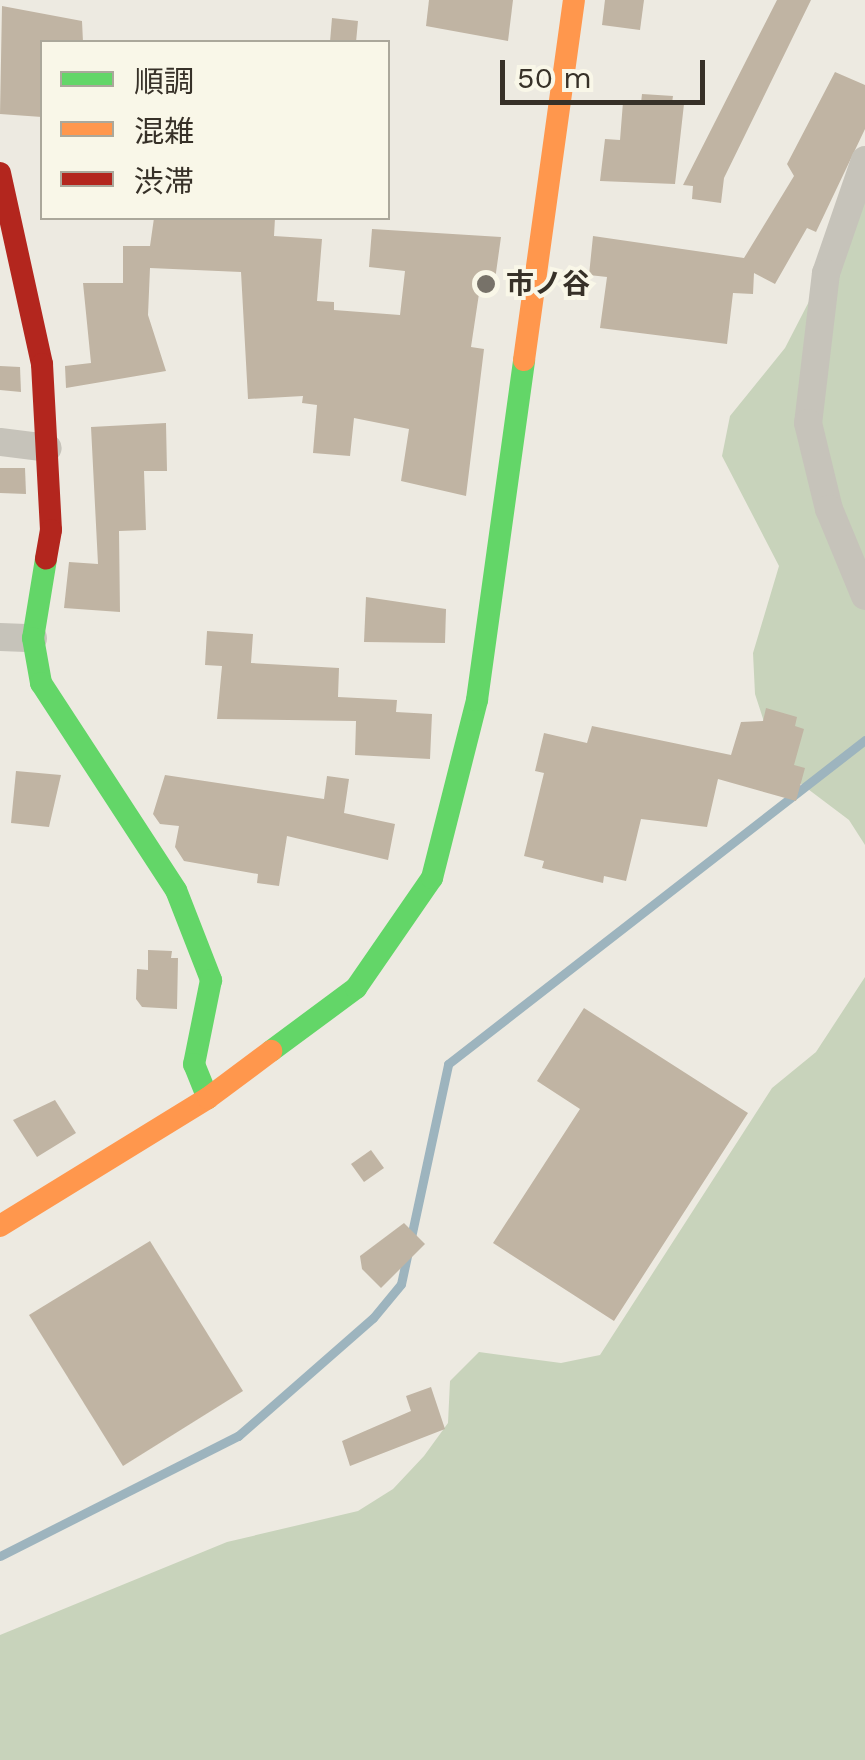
<!DOCTYPE html>
<html>
<head>
<meta charset="utf-8">
<style>
	body { margin:0 }
	#map { position:relative; width:865px; height:1760px; overflow:hidden; background:#edeae1; font-family:"Work Sans","Noto Sans JP",sans-serif }
	div>[style] { position:absolute }
	[style*='--x'] { left:calc(var(--x)*1px); top:calc(var(--y)*1px); width:calc(var(--w)*1px); rotate:calc(var(--a)*1deg) }
	.green>* { inset:0; background:#c8d3bb }
	.stream>* { height:9px; margin:-4.5px; padding:0 4.5px; transform-origin:4.5px; border-radius:4.5px; background:#9db4be }
	.building>* { inset:0; background:#c0b4a3 }
	.street>* { height:28px; margin:-14px; padding:0 14px; transform-origin:14px; border-radius:14px; background:#c6c3ba }
	.fast>* { height:22px; margin:-11px; padding:0 11px; transform-origin:11px; border-radius:11px; background:#63d668 }
	.slow>* { height:22px; margin:-11px; padding:0 11px; transform-origin:11px; border-radius:11px; background:#ff974d }
	.jam>* { height:22px; margin:-11px; padding:0 11px; transform-origin:11px; border-radius:11px; background:#b3261e }
	.dots>* { width:28px; height:28px; translate:-50% -50%; box-sizing:border-box; border:5px solid #f9f7e8; border-radius:50% }
	span { translate:-50% -50%; white-space:nowrap; text-align:center; line-height:1.15; -webkit-text-stroke:8px #f9f7e8; paint-order:stroke }
	.poi-label { font-size:28px; color:#373128; font-weight:700 }
	.left { translate:0 -50%; text-align:left }
	.legend { position:absolute; left:40px; top:40px; width:350px; height:180px; box-sizing:border-box; background:#f9f7e8; border:2px solid #aba89b; margin:0; padding:12px 18px; list-style:none; font-size:30px; color:#373128 }
	.legend li { display:flex; align-items:center; gap:20px; height:50px }
	.legend b { width:50px; border:2px solid #aba89b }
	.scale { position:absolute; left:500px; top:60px; width:205px; height:45px; box-sizing:border-box; border:5px solid #373128; border-top:0; padding-left:12px; font-size:30px; line-height:35px; white-space:nowrap; color:#373128; -webkit-text-stroke:8px #f9f7e8; paint-order:stroke }
</style>
</head>
<body>
<div id="map">
	<div class="green">
		<i style="clip-path:polygon(865px 193px,865px 845px,849px 820px,784px 771px,768px 734px,755px 694px,753px 653px,779px 566px,722px 456px,730px 416px,785px 348px)"></i>
		<i style="clip-path:polygon(865px 977px,865px 1760px,0 1760px,0 1635px,227px 1542px,358px 1511px,393px 1489px,424px 1456px,448px 1423px,450px 1381px,479px 1352px,561px 1363px,600px 1355px,772px 1088px,816px 1052px)"></i>
	</div>
	<div class="stream">
		<i style="--x:0;--y:1556;--w:267;--a:-26.8"></i>
		<i style="--x:238;--y:1436;--w:179;--a:-41.2"></i>
		<i style="--x:373;--y:1318;--w:44;--a:-50.5"></i>
		<i style="--x:401;--y:1284;--w:225;--a:-77.9"></i>
		<i style="--x:448;--y:1064;--w:528;--a:-37.85"></i>
	</div>
	<div class="building">
		<i style="clip-path:polygon(429px 0,513px 0,508px 41px,426px 26px)"></i>
		<i style="clip-path:polygon(605px 0,644px 0,640px 30px,602px 25px)"></i>
		<i style="clip-path:polygon(777px 0,811px 0,724px 178px,721px 203px,692px 199px,693px 186px,683px 185px)"></i>
		<i style="clip-path:polygon(2px 6px,82px 21px,83px 42px,42px 42px,42px 117px,0 114px)"></i>
		<i style="clip-path:polygon(332px 18px,358px 21px,356px 42px,330px 42px)"></i>
		<i style="clip-path:polygon(835px 72px,865px 85px,865px 129px,816px 232px,807px 228px,775px 284px,754px 273px,753px 294px,733px 293px,727px 344px,600px 328px,607px 277px,589px 275px,593px 236px,744px 258px,794px 176px,787px 164px)"></i>
		<i style="clip-path:polygon(642px 94px,673px 96px,672px 103px,684px 104px,675px 184px,600px 181px,605px 139px,620px 140px,623px 102px,641px 103px)"></i>
		<i style="clip-path:polygon(154px 218px,275px 218px,274px 236px,322px 239px,317px 301px,334px 302px,334px 310px,400px 315px,405px 271px,369px 267px,372px 229px,501px 237px,494px 287px,480px 287px,471px 347px,484px 349px,466px 496px,401px 481px,409px 429px,354px 418px,350px 456px,313px 453px,317px 405px,302px 403px,303px 396px,248px 399px,241px 272px,150px 268px,148px 315px,166px 371px,66px 388px,65px 366px,91px 363px,83px 283px,123px 283px,123px 246px,150px 246px)"></i>
		<i style="clip-path:polygon(0 366px,20px 367px,21px 392px,0 390px)"></i>
		<i style="clip-path:polygon(166px 423px,167px 471px,144px 471px,146px 530px,119px 531px,120px 612px,64px 608px,69px 562px,98px 564px,91px 427px)"></i>
		<i style="clip-path:polygon(0 468px,25px 468px,26px 494px,0 493px)"></i>
		<i style="clip-path:polygon(366px 597px,446px 609px,445px 643px,364px 642px)"></i>
		<i style="clip-path:polygon(207px 631px,253px 634px,251px 663px,339px 668px,338px 697px,397px 700px,396px 712px,432px 714px,430px 759px,355px 755px,356px 721px,217px 719px,222px 666px,205px 665px)"></i>
		<i style="clip-path:polygon(766px 708px,797px 717px,795px 726px,804px 729px,794px 765px,805px 768px,796px 801px,718px 779px,707px 827px,641px 819px,626px 881px,604px 876px,603px 883px,542px 868px,544px 861px,524px 856px,544px 773px,535px 771px,544px 733px,587px 743px,592px 726px,731px 755px,741px 722px,763px 721px)"></i>
		<i style="clip-path:polygon(16px 771px,61px 775px,49px 827px,11px 823px)"></i>
		<i style="clip-path:polygon(165px 775px,324px 799px,327px 776px,349px 779px,344px 813px,395px 824px,388px 860px,287px 836px,279px 886px,257px 883px,258px 874px,184px 861px,175px 847px,179px 826px,160px 824px,153px 814px)"></i>
		<i style="clip-path:polygon(148px 950px,172px 951px,171px 958px,178px 958px,177px 1009px,142px 1007px,136px 999px,137px 969px,148px 970px)"></i>
		<i style="clip-path:polygon(584px 1008px,748px 1113px,614px 1321px,493px 1243px,580px 1109px,537px 1081px)"></i>
		<i style="clip-path:polygon(55px 1100px,76px 1133px,37px 1157px,13px 1120px)"></i>
		<i style="clip-path:polygon(371px 1150px,384px 1168px,364px 1182px,351px 1164px)"></i>
		<i style="clip-path:polygon(404px 1223px,425px 1244px,381px 1288px,362px 1269px,360px 1256px)"></i>
		<i style="clip-path:polygon(150px 1241px,243px 1391px,123px 1466px,29px 1315px)"></i>
		<i style="clip-path:polygon(431px 1387px,445px 1429px,350px 1466px,342px 1441px,411px 1411px,406px 1396px)"></i>
	</div>
	<div class="street">
		<i style="--x:865;--y:160;--w:120;--a:109"></i>
		<i style="--x:826;--y:273;--w:151;--a:96.8"></i>
		<i style="--x:808;--y:423;--w:89;--a:76.3"></i>
		<i style="--x:829;--y:509;--w:94;--a:67.5"></i>
		<i style="--x:0;--y:442;--w:48;--a:7.1"></i>
		<i style="--x:0;--y:637;--w:33;--a:2"></i>
	</div>
	<div class="fast">
		<i style="--x:46;--y:559;--w:80;--a:99.3"></i>
		<i style="--x:33;--y:638;--w:46;--a:79.9"></i>
		<i style="--x:41;--y:683;--w:247;--a:56.9"></i>
		<i style="--x:176;--y:890;--w:97;--a:68.7"></i>
		<i style="--x:211;--y:980;--w:86;--a:101.4"></i>
		<i style="--x:194;--y:1064;--w:37;--a:68"></i>
		<i style="--x:271;--y:1051;--w:106;--a:-36.5"></i>
		<i style="--x:356;--y:988;--w:134;--a:-55.4"></i>
		<i style="--x:432;--y:878;--w:184;--a:-75.8"></i>
		<i style="--x:477;--y:700;--w:343;--a:-82.1"></i>
	</div>
	<div class="slow">
		<i style="--x:524;--y:360;--w:363;--a:-82.1"></i>
		<i style="--x:0;--y:1226;--w:244;--a:-31.6"></i>
		<i style="--x:208;--y:1098;--w:79;--a:-36.7"></i>
	</div>
	<div class="jam">
		<i style="--x:0;--y:173;--w:196;--a:77.6"></i>
		<i style="--x:42;--y:364;--w:166;--a:86.9"></i>
		<i style="--x:51;--y:530;--w:29;--a:100"></i>
	</div>
	<div class="dots">
		<i style="left:486px;top:284px;background:#777269"></i>
	</div>
	<div class="poi-label">
		<span class="left" style="left:506px;top:284px">市ノ谷</span>
	</div>
	<ul class="legend">
	<li><b style="height:12px;background:#63d668"></b>順調</li>
	<li><b style="height:12px;background:#ff974d"></b>混雑</li>
	<li><b style="height:12px;background:#b3261e"></b>渋滞</li>
	</ul>
	<div class="scale">50 m</div>
</div>
</body>
</html>
